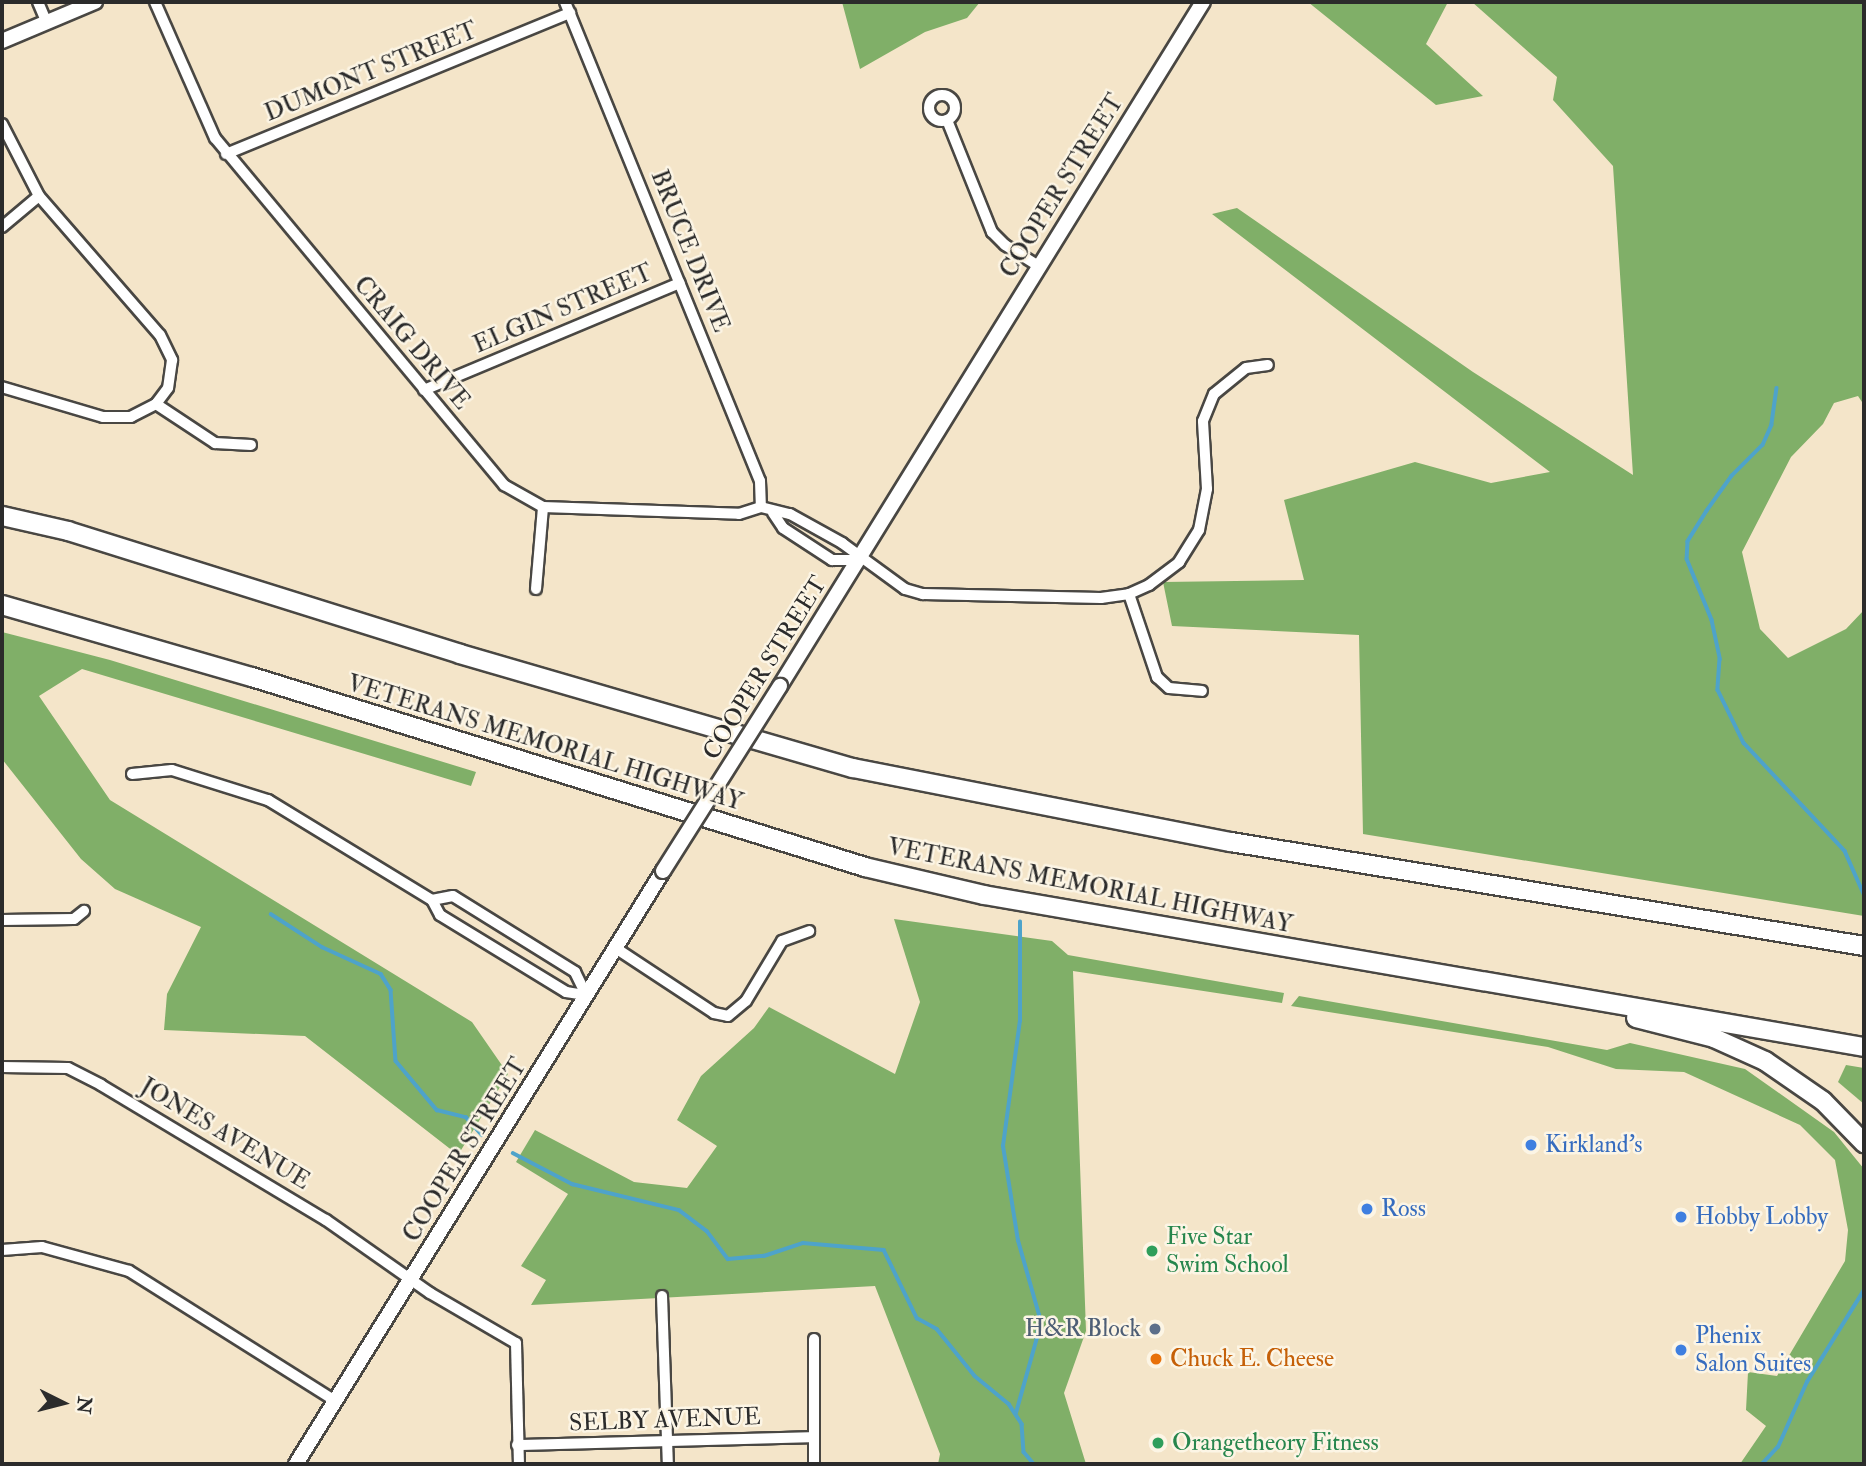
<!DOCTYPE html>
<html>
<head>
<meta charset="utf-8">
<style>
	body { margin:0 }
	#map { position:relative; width:1866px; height:1466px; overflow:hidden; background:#f4e5c9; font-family:"IM FELL Double Pica",serif }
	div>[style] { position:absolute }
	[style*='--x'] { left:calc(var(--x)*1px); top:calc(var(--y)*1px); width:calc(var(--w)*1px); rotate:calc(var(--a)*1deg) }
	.forest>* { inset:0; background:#80af68 }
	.stream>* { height:3.5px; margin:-1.75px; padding:0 1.75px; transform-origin:1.75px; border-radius:1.75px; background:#4ea3ca }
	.roads { filter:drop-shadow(2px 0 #494743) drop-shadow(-2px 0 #494743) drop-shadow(0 2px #494743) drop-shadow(0 -2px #494743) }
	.street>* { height:10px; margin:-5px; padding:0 5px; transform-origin:5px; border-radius:5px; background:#fff }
	.street>.ring { margin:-5px; padding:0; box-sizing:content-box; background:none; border:10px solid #fff; border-radius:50% }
	.secondary>* { height:14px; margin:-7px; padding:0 7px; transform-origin:7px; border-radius:7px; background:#fff }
	.highway>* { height:18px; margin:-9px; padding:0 9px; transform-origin:9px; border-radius:9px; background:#fff }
	.bridges { filter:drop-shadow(2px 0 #494743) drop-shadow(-2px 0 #494743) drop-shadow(0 2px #494743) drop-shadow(0 -2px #494743) }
	.secondary-bridge>* { height:14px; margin:-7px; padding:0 7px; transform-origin:7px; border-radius:7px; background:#fff }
	.dots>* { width:19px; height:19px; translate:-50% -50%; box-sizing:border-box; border:4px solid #fcf5e5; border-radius:50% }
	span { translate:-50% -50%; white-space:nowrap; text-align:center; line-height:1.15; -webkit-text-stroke:5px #fcf5e5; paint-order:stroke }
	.street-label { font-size:24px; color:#2b2b2b }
	.shop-label { font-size:24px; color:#366cbe }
	.left { translate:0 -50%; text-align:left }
	.leisure-label { font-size:24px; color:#27864d }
	.service-label { font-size:24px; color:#4e5e75 }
	.right { translate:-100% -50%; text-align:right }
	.food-label { font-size:24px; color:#c56008 }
	.frame { position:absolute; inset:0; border:4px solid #2b2b2b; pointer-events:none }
	.north { position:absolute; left:28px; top:1368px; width:70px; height:70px; -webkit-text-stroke:5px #fcf5e5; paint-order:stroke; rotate:96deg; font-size:19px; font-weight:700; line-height:28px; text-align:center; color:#2b2b2b }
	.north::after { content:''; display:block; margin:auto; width:24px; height:32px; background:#2b2b2b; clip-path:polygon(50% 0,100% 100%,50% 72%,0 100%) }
</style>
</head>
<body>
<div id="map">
	<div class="forest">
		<i style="clip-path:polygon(842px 2px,980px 2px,967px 18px,925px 32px,860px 69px)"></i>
		<i style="clip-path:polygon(1308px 2px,1448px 2px,1426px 44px,1483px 96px,1436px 105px)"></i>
		<i style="clip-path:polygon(1472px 2px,1864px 2px,1864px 405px,1858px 396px,1834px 403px,1823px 424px,1791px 457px,1742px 552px,1760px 629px,1788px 658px,1846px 629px,1864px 610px,1864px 916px,1363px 834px,1359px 635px,1172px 626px,1163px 582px,1304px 580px,1284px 500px,1415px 462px,1491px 483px,1550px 472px,1212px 214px,1237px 208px,1473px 372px,1633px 475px,1613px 166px,1553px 100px,1557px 77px)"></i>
		<i style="clip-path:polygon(2px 632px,110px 660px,476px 772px,471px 786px,82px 669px,39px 696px,110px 800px,472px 1022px,508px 1074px,458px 1155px,305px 1036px,164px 1030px,167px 994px,201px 927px,115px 889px,81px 859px,2px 759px)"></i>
		<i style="clip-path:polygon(894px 919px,1052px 941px,1068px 955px,1284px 993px,1282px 1003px,1073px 971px,1086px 1331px,1064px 1393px,1086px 1464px,938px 1464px,940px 1454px,875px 1286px,531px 1305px,546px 1280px,521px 1266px,568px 1194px,516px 1162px,535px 1130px,634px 1182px,687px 1188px,717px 1146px,677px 1120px,701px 1076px,754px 1028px,769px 1007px,895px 1074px,920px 1002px)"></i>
		<i style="clip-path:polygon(1299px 996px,1607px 1050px,1630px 1043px,1745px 1069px,1834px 1132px,1864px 1169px,1864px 1464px,1740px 1464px,1766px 1426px,1746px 1410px,1748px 1372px,1777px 1376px,1845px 1261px,1848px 1230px,1835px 1160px,1800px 1125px,1684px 1072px,1616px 1069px,1548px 1047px,1291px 1006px)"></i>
		<i style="clip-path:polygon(1846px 1065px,1864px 1068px,1864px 1104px,1838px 1082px)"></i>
	</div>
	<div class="stream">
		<i style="--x:1777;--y:388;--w:37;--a:98"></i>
		<i style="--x:1772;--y:425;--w:22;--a:114"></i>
		<i style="--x:1763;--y:445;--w:44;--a:135"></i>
		<i style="--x:1732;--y:476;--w:43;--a:125.5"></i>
		<i style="--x:1707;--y:511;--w:36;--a:122"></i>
		<i style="--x:1688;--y:542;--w:17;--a:93"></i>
		<i style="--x:1687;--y:559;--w:66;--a:67.7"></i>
		<i style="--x:1712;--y:620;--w:40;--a:78"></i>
		<i style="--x:1720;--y:659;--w:31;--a:94"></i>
		<i style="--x:1718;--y:690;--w:59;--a:63.9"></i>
		<i style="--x:1744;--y:743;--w:148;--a:46.9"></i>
		<i style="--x:1845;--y:851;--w:47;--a:66.2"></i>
		<i style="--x:271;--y:914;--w:61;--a:32.9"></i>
		<i style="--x:322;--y:947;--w:65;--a:24.6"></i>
		<i style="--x:381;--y:974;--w:19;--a:58"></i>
		<i style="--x:391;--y:990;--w:71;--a:86"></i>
		<i style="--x:396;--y:1061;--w:64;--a:50.1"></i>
		<i style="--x:437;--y:1110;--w:30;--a:14"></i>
		<i style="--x:466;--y:1117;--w:24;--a:48"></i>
		<i style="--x:513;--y:1153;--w:67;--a:27.7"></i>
		<i style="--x:572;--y:1184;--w:110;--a:13.7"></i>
		<i style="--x:679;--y:1210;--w:35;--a:37"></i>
		<i style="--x:707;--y:1231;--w:35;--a:53"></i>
		<i style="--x:728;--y:1259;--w:36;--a:-5"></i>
		<i style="--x:764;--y:1256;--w:41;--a:-18.4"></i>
		<i style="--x:803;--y:1243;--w:81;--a:4.9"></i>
		<i style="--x:884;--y:1250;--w:76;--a:64.1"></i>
		<i style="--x:917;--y:1318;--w:23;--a:29"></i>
		<i style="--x:937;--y:1329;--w:60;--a:51"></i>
		<i style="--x:975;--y:1376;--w:44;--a:39.5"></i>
		<i style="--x:1009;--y:1404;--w:24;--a:57"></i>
		<i style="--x:1022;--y:1424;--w:28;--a:86"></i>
		<i style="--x:1024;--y:1452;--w:16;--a:50"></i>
		<i style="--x:1016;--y:1413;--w:78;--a:-74.4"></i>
		<i style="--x:1037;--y:1338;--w:23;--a:-85"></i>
		<i style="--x:1039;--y:1315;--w:77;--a:-105.8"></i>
		<i style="--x:1018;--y:1241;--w:96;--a:-99"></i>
		<i style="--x:1003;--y:1146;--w:126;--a:-82.3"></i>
		<i style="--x:1020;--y:1021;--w:99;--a:-90"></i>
		<i style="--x:1762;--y:1464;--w:23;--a:-47"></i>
		<i style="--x:1778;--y:1447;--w:71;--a:-66"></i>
		<i style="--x:1807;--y:1382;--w:108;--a:-58.2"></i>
	</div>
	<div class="roads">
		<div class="street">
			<i style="--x:38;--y:2;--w:21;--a:67"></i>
			<i style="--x:155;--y:2;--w:149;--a:66.2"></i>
			<i style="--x:215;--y:138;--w:452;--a:50.2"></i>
			<i style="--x:504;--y:485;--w:45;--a:29.4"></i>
			<i style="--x:543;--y:507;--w:196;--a:2"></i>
			<i style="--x:739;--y:514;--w:23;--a:-18"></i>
			<i style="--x:565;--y:2;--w:517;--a:67.85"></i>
			<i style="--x:760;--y:481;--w:26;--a:88"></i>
			<i style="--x:761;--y:507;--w:30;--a:14"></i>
			<i style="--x:790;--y:514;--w:60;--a:29.1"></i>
			<i style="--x:842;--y:543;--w:78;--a:36.1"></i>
			<i style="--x:905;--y:589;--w:19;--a:16"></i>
			<i style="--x:923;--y:594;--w:178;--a:1.3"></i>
			<i style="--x:1101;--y:598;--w:28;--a:-8"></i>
			<i style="--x:1129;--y:594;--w:22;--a:-24"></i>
			<i style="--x:1149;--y:585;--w:38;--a:-37"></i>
			<i style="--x:1179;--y:562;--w:38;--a:-58"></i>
			<i style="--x:1199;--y:530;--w:42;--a:-79"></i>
			<i style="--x:1207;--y:489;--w:68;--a:-93.4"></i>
			<i style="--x:1203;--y:421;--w:29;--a:-68"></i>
			<i style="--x:1214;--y:394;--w:41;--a:-39.1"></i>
			<i style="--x:1246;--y:368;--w:22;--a:-8"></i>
			<i class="ring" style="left:929px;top:95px;width:16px;height:16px"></i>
			<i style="--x:947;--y:120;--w:121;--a:68.1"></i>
			<i style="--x:992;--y:232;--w:18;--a:45"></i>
			<i style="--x:1005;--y:245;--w:40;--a:32"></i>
			<i style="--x:2;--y:124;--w:81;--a:62.8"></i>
			<i style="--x:39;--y:196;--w:184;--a:49"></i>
			<i style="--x:160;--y:335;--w:28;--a:64"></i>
			<i style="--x:172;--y:360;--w:28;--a:98"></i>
			<i style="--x:168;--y:388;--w:20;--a:127"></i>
			<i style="--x:156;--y:404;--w:28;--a:153"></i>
			<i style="--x:131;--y:417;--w:28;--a:180"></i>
			<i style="--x:103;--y:417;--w:105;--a:-163.5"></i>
			<i style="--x:226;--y:154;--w:372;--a:-22.3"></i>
			<i style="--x:2;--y:227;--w:48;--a:-40"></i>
			<i style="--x:424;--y:390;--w:277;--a:-22.7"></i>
			<i style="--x:156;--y:404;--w:71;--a:33.5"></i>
			<i style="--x:215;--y:443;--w:36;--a:3"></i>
			<i style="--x:773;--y:513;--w:18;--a:56"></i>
			<i style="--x:783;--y:528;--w:59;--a:33.1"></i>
			<i style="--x:832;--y:560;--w:28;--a:0"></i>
			<i style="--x:536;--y:589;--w:82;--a:-85.1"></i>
			<i style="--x:1129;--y:594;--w:88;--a:71.4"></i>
			<i style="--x:1157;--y:677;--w:16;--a:43"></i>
			<i style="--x:1169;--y:688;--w:33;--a:5"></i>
			<i style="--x:132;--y:774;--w:40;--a:-5.7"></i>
			<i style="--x:172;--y:770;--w:101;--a:17.4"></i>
			<i style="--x:268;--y:800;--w:192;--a:31.4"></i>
			<i style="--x:432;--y:900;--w:17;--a:62"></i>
			<i style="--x:440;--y:915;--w:148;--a:31.4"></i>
			<i style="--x:566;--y:992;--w:20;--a:9"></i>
			<i style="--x:432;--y:900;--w:21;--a:-11"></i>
			<i style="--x:453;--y:896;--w:144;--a:31.9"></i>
			<i style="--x:575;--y:972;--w:25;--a:64"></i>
			<i style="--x:2;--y:920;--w:72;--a:-0.8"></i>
			<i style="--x:74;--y:919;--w:13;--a:-39"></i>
			<i style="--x:617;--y:949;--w:116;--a:33.4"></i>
			<i style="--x:714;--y:1013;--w:14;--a:12"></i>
			<i style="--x:728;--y:1016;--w:23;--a:-40"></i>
			<i style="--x:746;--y:1001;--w:70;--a:-59"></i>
			<i style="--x:782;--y:941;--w:29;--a:-20"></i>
			<i style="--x:2;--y:1067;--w:66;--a:0.9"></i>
			<i style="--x:68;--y:1068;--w:37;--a:27"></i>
			<i style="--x:101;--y:1085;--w:262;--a:31"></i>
			<i style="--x:326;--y:1220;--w:127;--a:35.1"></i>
			<i style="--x:430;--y:1293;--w:99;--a:30.2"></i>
			<i style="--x:516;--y:1343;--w:121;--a:88.6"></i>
			<i style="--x:2;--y:1250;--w:40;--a:-4.3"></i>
			<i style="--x:42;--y:1247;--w:90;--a:15.4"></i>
			<i style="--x:129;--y:1271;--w:242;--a:32.2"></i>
			<i style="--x:662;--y:1296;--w:168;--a:88"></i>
			<i style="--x:814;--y:1339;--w:125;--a:90"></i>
			<i style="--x:517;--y:1445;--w:296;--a:-1.5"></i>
		</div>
		<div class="secondary">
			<i style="--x:2;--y:41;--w:101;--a:-22.8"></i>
			<i style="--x:780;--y:686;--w:804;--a:-58.27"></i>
			<i style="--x:296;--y:1464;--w:697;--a:-58.25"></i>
		</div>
		<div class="highway">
			<i style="--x:2;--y:516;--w:68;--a:12.8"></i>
			<i style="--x:68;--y:531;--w:411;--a:17.4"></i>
			<i style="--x:460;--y:654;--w:409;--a:16.2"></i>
			<i style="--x:853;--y:768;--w:385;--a:11.1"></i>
			<i style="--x:1231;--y:842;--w:641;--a:9.33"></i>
			<i style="--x:2;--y:605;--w:260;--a:16.1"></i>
			<i style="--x:252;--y:677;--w:642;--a:17.22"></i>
			<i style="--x:865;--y:867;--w:122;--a:13.2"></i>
			<i style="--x:984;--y:895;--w:893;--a:9.8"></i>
			<i style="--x:1636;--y:1018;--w:81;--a:14.4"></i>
			<i style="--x:1714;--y:1038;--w:56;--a:24.3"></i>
			<i style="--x:1765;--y:1061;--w:70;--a:34.6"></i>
			<i style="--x:1823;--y:1101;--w:59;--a:45.7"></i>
		</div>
	</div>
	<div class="bridges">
		<div class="secondary-bridge">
			<i style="--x:663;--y:871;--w:219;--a:-57.7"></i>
		</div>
	</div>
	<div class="dots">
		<i style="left:1531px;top:1145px;background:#3f7fe0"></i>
		<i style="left:1367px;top:1209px;background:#3f7fe0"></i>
		<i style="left:1681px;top:1217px;background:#3f7fe0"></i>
		<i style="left:1152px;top:1251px;background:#2e9e5b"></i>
		<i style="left:1155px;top:1329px;background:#5c6f8a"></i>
		<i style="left:1681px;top:1350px;background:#3f7fe0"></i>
		<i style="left:1156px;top:1359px;background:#e8710a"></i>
		<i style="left:1158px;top:1443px;background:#2e9e5b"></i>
	</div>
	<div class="street-label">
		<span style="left:371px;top:72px;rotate:-22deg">DUMONT STREET</span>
		<span style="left:1062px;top:186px;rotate:-58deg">COOPER STREET</span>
		<span style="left:690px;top:251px;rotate:68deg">BRUCE DRIVE</span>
		<span style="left:563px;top:309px;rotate:-23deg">ELGIN STREET</span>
		<span style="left:412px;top:343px;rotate:50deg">CRAIG DRIVE</span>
		<span style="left:765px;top:668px;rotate:-58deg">COOPER STREET</span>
		<span style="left:545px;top:743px;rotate:17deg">VETERANS MEMORIAL HIGHWAY</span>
		<span style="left:1090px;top:886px;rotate:11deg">VETERANS MEMORIAL HIGHWAY</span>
		<span style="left:225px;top:1134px;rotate:31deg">JONES AVENUE</span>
		<span style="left:465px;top:1150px;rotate:-58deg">COOPER STREET</span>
		<span style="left:665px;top:1420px;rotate:-2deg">SELBY AVENUE</span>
	</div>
	<div class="shop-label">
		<span class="left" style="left:1545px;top:1145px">Kirkland's</span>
		<span class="left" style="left:1381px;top:1209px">Ross</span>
		<span class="left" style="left:1695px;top:1217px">Hobby Lobby</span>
		<span class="left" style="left:1695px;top:1350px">Phenix<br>Salon Suites</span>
	</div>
	<div class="leisure-label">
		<span class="left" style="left:1166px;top:1251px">Five Star<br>Swim School</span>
		<span class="left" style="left:1172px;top:1443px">Orangetheory Fitness</span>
	</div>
	<div class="service-label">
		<span class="right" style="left:1141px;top:1329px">H&amp;R Block</span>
	</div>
	<div class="food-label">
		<span class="left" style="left:1170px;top:1359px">Chuck E. Cheese</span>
	</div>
	<div class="frame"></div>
	<div class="north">N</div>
</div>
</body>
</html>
